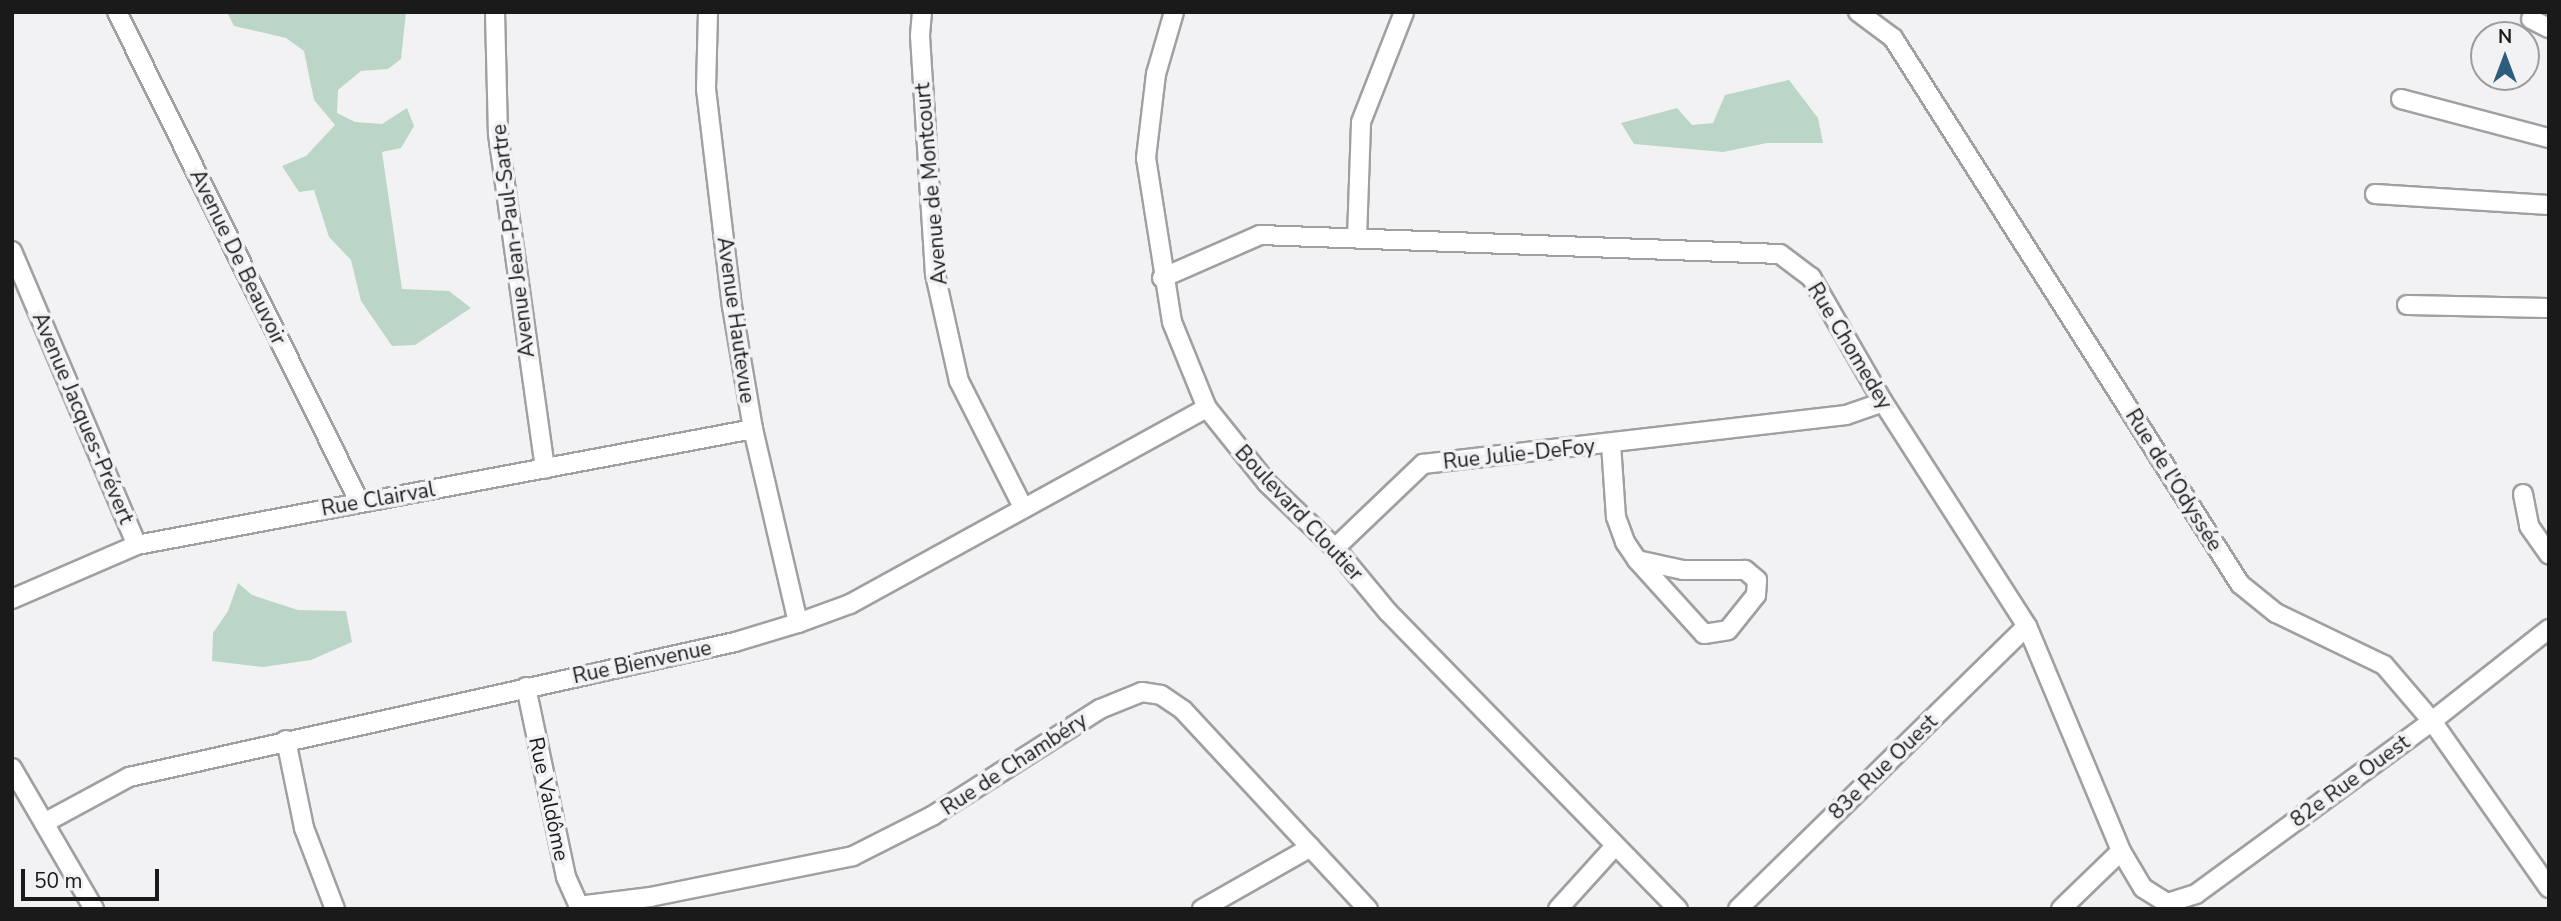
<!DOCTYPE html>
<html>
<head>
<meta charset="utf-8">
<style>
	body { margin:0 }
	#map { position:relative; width:2561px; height:921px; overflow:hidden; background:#f2f2f5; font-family:"Nunito Sans",sans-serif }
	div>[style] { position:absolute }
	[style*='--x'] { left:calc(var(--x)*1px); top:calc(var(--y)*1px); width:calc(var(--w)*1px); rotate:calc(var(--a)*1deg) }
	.green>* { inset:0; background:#bbd6c6 }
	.roads { filter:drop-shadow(2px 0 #9fa0a2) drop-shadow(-2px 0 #9fa0a2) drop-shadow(0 2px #9fa0a2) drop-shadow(0 -2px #9fa0a2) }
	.minor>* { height:18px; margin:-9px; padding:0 9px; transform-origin:9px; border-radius:9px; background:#fff }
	span { translate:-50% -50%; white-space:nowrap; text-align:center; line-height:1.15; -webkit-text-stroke:7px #f2f2f5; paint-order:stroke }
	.street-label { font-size:21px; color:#1a1a1b }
	.frame { position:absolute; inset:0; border:14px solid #1a1a1b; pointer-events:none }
	.north { position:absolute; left:2470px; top:21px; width:70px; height:70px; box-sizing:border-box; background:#f2f2f5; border:2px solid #9c9c9e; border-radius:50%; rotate:0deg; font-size:19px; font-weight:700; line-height:28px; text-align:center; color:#1a1a1b }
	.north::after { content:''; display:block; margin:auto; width:24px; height:32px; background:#2d5d7c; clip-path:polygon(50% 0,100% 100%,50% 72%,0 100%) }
	.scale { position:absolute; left:21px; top:869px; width:138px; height:32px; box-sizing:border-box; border:4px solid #1a1a1b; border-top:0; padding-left:9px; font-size:21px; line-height:24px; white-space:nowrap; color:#1a1a1b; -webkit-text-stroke:5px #f2f2f5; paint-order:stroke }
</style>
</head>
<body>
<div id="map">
	<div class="green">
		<i style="clip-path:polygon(227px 12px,406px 12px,401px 59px,388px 69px,361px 71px,338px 90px,337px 113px,355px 122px,382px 124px,407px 108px,414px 126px,401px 148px,382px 152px,402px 289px,449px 291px,471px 308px,415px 345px,392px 346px,361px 301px,351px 260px,329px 237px,314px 190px,299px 192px,282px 166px,306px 156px,335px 125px,314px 100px,304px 51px,286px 38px,234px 26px)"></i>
		<i style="clip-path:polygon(1789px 80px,1818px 118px,1823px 143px,1767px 143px,1723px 152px,1634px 144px,1621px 123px,1677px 108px,1692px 125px,1713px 123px,1725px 95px)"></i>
		<i style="clip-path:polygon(238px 583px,252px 595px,298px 610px,346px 611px,352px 642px,311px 660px,263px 667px,212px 661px,213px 633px,228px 611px)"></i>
	</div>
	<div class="roads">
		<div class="minor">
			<i style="--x:117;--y:12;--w:546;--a:63.67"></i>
			<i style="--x:495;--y:12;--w:122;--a:88.6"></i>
			<i style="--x:498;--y:134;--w:338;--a:82"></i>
			<i style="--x:708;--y:12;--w:77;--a:91.5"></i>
			<i style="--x:706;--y:89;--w:219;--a:83.2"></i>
			<i style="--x:732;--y:306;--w:125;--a:80.3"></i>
			<i style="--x:753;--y:429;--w:199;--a:76.9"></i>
			<i style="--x:922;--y:12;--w:24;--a:95"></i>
			<i style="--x:920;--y:36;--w:238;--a:86.4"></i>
			<i style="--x:935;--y:274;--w:110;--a:77.4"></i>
			<i style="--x:959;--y:381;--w:141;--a:63.1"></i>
			<i style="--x:1174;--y:12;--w:65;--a:106.2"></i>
			<i style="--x:1156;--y:74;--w:85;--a:96.8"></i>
			<i style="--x:1146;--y:158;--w:166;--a:81"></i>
			<i style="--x:1172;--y:322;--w:93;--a:67.9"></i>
			<i style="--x:1207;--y:408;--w:96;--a:51.3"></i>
			<i style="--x:1267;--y:483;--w:94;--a:43.7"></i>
			<i style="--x:1335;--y:548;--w:83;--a:50.4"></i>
			<i style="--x:1388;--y:612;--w:415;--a:45.7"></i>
			<i style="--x:1858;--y:12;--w:44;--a:36.6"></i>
			<i style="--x:1893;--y:38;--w:647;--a:57.56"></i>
			<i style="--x:2240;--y:584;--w:46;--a:38.9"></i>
			<i style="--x:2276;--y:613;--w:120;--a:25.7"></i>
			<i style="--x:2384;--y:665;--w:74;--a:49.4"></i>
			<i style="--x:2432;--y:721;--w:204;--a:55"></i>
			<i style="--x:2531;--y:19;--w:20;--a:27"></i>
			<i style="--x:2401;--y:99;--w:153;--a:14.8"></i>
			<i style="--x:2375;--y:194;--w:174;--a:3.6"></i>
			<i style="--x:1357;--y:238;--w:116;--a:-88"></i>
			<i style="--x:1361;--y:122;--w:118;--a:-68.6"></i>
			<i style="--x:12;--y:251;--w:319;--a:67"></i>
			<i style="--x:1162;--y:278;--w:107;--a:-23.7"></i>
			<i style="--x:1260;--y:235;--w:520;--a:2.09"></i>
			<i style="--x:1780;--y:254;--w:39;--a:37"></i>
			<i style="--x:1811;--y:277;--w:144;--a:60.1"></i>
			<i style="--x:1883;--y:402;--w:266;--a:57.3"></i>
			<i style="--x:2027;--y:626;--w:244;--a:67.3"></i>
			<i style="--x:2121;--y:851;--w:43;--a:59.3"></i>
			<i style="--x:2143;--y:888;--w:28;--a:32"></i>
			<i style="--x:2167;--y:903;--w:30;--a:-17"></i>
			<i style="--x:2196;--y:894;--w:293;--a:-36.2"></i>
			<i style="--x:2432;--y:721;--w:149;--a:-38.2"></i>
			<i style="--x:2407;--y:305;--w:142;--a:1.2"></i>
			<i style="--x:1611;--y:444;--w:73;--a:86.1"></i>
			<i style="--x:1616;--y:517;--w:27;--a:70"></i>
			<i style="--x:1625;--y:542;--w:22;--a:56"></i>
			<i style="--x:1637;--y:560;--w:100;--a:47.8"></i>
			<i style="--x:1704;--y:634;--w:24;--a:-9"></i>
			<i style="--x:1728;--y:630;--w:45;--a:-51.3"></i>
			<i style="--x:1756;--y:595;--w:15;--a:-86"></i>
			<i style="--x:1757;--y:580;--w:16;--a:-140"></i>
			<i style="--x:1745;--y:570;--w:62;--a:180"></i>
			<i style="--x:1683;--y:570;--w:47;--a:-167.7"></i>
			<i style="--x:2523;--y:494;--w:33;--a:79"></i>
			<i style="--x:2529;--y:526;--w:35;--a:55"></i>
			<i style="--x:1335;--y:548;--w:122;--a:-43.7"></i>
			<i style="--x:1423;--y:464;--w:426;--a:-6.6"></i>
			<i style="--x:1846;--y:415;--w:39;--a:-19"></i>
			<i style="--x:12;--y:599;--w:136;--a:-23.4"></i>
			<i style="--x:137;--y:545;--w:627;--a:-10.66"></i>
			<i style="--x:526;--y:687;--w:194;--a:78.1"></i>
			<i style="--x:566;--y:877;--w:35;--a:66"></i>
			<i style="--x:286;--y:740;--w:90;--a:78.4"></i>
			<i style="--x:304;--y:828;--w:87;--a:69.1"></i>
			<i style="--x:12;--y:768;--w:163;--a:59.8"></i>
			<i style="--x:44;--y:823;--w:97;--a:-28.4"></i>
			<i style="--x:129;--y:777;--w:621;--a:-12.56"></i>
			<i style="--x:735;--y:642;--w:66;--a:-16.8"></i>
			<i style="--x:798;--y:623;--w:55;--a:-20.1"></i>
			<i style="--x:850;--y:604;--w:407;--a:-28.8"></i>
			<i style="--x:578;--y:906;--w:73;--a:-7.1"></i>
			<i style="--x:650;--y:897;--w:207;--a:-11.4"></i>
			<i style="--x:853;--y:856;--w:89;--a:-26.9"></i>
			<i style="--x:932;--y:816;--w:199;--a:-32.5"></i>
			<i style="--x:1100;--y:709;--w:45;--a:-22"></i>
			<i style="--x:1142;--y:692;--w:19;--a:9"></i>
			<i style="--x:1161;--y:695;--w:27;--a:34"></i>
			<i style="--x:1183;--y:710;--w:272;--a:47.1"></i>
			<i style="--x:1202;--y:909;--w:125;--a:-29.6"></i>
			<i style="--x:1558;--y:909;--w:85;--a:-47.9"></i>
			<i style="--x:1738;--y:909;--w:404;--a:-44.4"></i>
			<i style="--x:2061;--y:909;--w:83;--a:-44"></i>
		</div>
	</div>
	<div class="street-label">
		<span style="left:931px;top:184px;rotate:-95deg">Avenue de Montcourt</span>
		<span style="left:513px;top:241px;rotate:-97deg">Avenue Jean-Paul-Sartre</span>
		<span style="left:238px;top:257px;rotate:64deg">Avenue De Beauvoir</span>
		<span style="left:736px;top:320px;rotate:82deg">Avenue Hautevue</span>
		<span style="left:1850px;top:346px;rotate:59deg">Rue Chomedey</span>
		<span style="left:83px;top:418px;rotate:67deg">Avenue Jacques-Prévert</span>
		<span style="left:1519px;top:454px;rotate:-6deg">Rue Julie-DeFoy</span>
		<span style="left:2174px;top:480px;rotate:58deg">Rue de l'Odyssée</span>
		<span style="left:378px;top:499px;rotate:-10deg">Rue Clairval</span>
		<span style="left:1299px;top:513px;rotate:47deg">Boulevard Cloutier</span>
		<span style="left:642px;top:662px;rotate:-12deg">Rue Bienvenue</span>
		<span style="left:1014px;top:764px;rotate:-33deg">Rue de Chambéry</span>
		<span style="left:1883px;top:767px;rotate:-44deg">83e Rue Ouest</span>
		<span style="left:2350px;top:781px;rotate:-36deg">82e Rue Ouest</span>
		<span style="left:549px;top:799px;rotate:78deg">Rue Valdôme</span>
	</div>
	<div class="frame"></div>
	<div class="north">N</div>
	<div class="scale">50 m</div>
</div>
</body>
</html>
